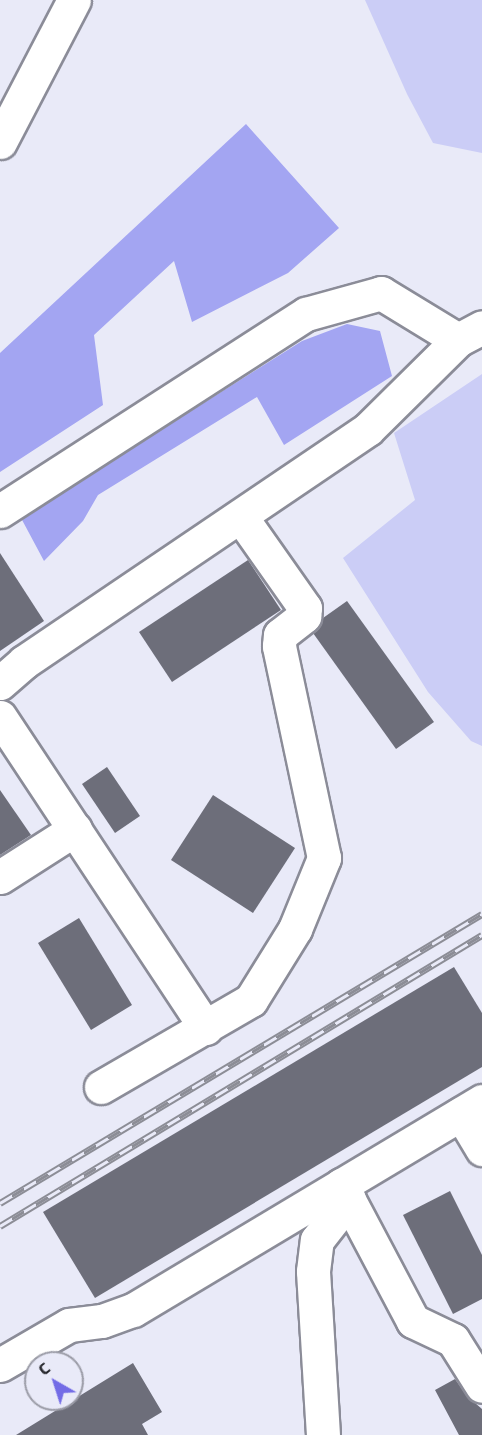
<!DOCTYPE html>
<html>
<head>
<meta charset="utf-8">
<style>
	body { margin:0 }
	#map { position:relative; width:482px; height:1435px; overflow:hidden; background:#e9eaf8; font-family:"Exo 2",sans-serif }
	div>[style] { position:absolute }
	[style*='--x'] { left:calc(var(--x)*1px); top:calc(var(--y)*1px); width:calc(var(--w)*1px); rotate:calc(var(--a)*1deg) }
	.green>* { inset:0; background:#cbcdf6 }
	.forest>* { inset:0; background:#a3a5f2 }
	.building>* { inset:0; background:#6d6e7a }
	.roads { filter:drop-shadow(2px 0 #8b8c98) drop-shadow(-2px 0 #8b8c98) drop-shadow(0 2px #8b8c98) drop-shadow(0 -2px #8b8c98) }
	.minor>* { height:33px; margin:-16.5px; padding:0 16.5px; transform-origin:16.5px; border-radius:16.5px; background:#fff }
	.rail>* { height:7px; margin-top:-3.5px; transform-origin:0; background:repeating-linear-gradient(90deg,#e9eaf8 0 14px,#8c8d96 0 28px); box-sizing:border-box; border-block:2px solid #8c8d96 }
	span { translate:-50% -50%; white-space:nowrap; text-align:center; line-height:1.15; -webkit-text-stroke:6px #e9eaf8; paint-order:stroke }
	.north { position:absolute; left:24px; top:1351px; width:60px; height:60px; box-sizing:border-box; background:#e9eaf8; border:2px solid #9b9ca7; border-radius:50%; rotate:321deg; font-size:16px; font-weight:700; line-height:24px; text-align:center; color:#27282d }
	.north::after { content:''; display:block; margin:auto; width:21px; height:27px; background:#736ce6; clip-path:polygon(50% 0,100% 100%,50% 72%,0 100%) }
</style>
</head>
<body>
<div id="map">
	<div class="green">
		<i style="clip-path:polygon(365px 0,482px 0,482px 153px,433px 143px,407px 94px)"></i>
		<i style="clip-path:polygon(482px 374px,482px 746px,471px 741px,428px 692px,343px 558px,415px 500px,394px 433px)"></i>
	</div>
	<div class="forest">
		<i style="clip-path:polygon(246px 124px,339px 228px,288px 273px,192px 322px,174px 261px,94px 335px,103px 405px,0 472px,0 353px)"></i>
		<i style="clip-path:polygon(347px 324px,380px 331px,392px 376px,284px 445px,257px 397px,98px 495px,83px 521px,44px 561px,21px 518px,302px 341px)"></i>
	</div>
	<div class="building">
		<i style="clip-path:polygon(0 553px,44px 621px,0 651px)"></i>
		<i style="clip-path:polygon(248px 560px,281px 610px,172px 682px,139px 632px)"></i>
		<i style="clip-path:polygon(347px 601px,434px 722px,396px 749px,313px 633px,323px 618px)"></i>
		<i style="clip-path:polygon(107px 767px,140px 816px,115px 833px,82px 784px)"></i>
		<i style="clip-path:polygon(0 790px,31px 835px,0 855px)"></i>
		<i style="clip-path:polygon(213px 795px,295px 848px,253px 913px,171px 860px)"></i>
		<i style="clip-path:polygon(79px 918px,132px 1005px,91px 1030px,38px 943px)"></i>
		<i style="clip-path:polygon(454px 967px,482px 1013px,482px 1067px,95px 1298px,43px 1212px)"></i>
		<i style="clip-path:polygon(450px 1191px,482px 1255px,482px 1299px,453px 1314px,403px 1215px)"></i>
		<i style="clip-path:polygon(133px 1363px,162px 1412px,142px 1424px,148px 1435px,16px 1435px)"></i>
		<i style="clip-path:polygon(455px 1379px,467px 1396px,482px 1409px,482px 1435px,459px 1435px,435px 1390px)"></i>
	</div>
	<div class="roads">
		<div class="minor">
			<i style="--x:0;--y:142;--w:160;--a:-62.5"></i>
			<i style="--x:0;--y:511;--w:364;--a:-32.8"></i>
			<i style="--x:306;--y:314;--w:78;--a:-15.6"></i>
			<i style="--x:381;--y:293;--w:90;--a:31.4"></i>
			<i style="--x:0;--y:683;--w:32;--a:-41"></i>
			<i style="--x:24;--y:662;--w:415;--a:-34.1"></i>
			<i style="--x:368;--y:429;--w:127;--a:-44.7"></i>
			<i style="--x:458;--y:340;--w:27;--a:-28"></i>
			<i style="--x:0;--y:717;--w:373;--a:56.5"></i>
			<i style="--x:0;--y:877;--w:89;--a:-32.6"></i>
			<i style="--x:101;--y:1087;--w:173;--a:-30.1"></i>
			<i style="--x:251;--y:1000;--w:84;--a:-58.2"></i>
			<i style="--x:295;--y:929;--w:77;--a:-67.8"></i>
			<i style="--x:324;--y:858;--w:217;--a:-102"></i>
			<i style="--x:279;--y:646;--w:11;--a:-85"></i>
			<i style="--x:280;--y:635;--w:31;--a:-38"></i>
			<i style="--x:304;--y:616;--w:8;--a:-83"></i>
			<i style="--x:305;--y:608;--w:111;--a:-125.1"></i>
			<i style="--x:461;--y:1114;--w:41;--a:59"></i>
			<i style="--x:341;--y:1185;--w:154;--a:62.1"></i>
			<i style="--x:413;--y:1321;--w:44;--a:25.4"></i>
			<i style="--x:453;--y:1340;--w:54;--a:57.8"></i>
			<i style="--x:0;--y:1365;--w:80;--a:-30.1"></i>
			<i style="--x:69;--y:1325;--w:33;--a:-7"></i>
			<i style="--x:102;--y:1321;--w:33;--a:-20"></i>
			<i style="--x:133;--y:1310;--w:407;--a:-30.9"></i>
			<i style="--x:323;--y:1435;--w:164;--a:-93.5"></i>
			<i style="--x:313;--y:1271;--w:31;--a:-83"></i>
			<i style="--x:317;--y:1240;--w:52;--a:-52"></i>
		</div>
	</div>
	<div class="rail">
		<i style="--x:0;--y:1203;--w:562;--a:-30.95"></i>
		<i style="--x:0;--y:1226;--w:563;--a:-31.12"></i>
	</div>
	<div class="north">С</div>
</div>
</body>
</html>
